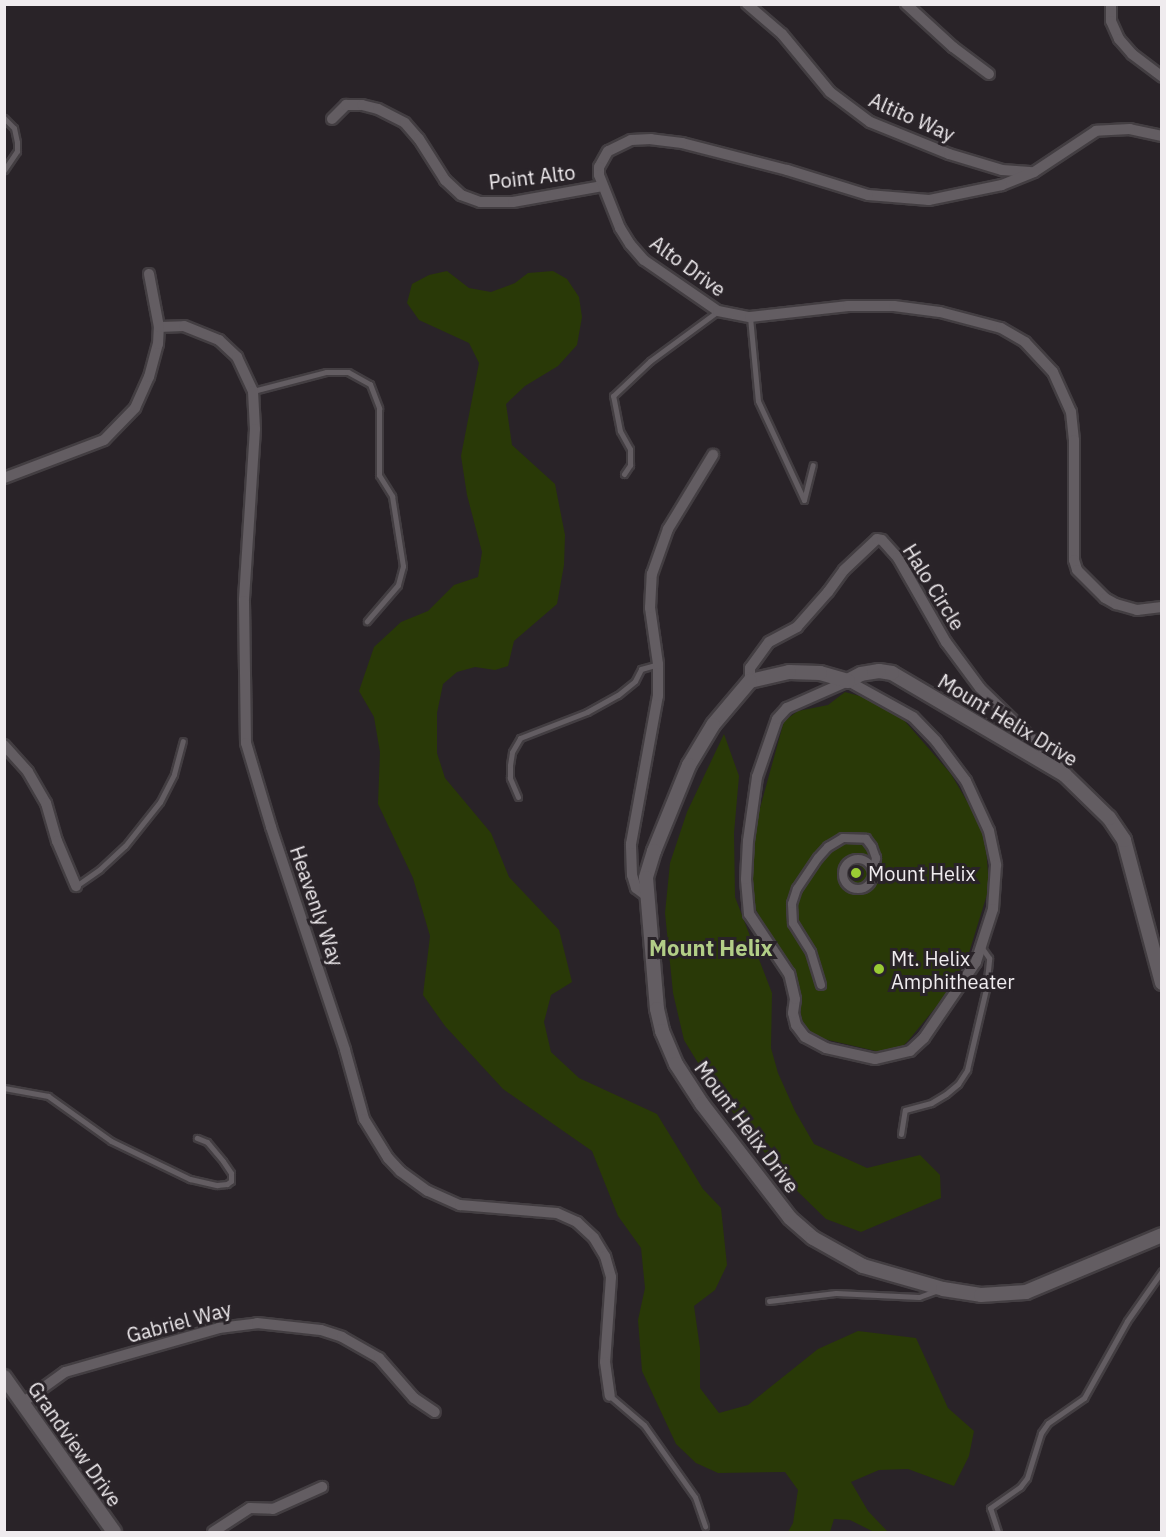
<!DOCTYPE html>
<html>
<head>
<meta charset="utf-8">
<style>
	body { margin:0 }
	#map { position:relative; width:1166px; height:1537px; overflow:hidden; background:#292328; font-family:"IBM Plex Sans",sans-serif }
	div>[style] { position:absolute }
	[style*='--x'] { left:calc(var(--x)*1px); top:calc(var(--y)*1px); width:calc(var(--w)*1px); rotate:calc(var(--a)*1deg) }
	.green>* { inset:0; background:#293907 }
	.roads { filter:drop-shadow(2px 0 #433e42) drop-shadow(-2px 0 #433e42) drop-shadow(0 2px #433e42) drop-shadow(0 -2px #433e42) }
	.service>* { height:5px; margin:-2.5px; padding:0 2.5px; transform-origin:2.5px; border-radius:2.5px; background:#635d62 }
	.pedestrian>* { height:8px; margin:-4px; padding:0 4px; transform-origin:4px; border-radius:4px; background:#635d62 }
	.pedestrian>.ring { margin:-4px; padding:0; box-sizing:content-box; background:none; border:8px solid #635d62; border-radius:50% }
	.minor>* { height:10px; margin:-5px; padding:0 5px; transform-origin:5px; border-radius:5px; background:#635d62 }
	.tertiary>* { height:14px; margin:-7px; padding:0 7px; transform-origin:7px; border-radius:7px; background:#635d62 }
	.dots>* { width:16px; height:16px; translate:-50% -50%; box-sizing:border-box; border:3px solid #292328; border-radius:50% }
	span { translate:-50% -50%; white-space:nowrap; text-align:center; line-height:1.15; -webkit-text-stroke:6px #292328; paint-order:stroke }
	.street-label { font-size:20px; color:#efebee }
	.poi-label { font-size:20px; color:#efebee }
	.left { translate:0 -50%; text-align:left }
	.quarter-label { font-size:22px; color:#b2ce87; font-weight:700 }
	.frame { position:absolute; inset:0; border:6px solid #efebee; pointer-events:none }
</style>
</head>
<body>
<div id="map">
	<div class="green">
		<i style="clip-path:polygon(447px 271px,469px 288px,491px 292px,515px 283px,528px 273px,553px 271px,567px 279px,579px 297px,582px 317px,577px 345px,558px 366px,525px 386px,506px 404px,512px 445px,555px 484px,565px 535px,564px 565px,557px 604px,514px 641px,508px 666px,495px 670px,475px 667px,457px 672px,443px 684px,437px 713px,437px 753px,445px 778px,491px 833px,509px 877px,559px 930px,572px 982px,551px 995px,544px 1022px,551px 1052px,579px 1078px,657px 1114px,703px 1189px,721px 1208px,727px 1265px,715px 1290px,694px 1306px,700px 1348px,700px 1388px,719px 1413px,748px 1405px,818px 1349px,858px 1331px,916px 1338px,948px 1408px,974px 1431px,969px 1456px,954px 1486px,908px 1469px,879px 1470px,851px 1482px,868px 1511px,888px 1532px,874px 1532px,850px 1520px,834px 1519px,830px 1532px,788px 1532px,793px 1523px,798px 1490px,785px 1472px,718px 1473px,696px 1463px,676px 1444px,642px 1371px,638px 1320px,645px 1288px,641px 1248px,618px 1216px,592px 1151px,503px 1089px,445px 1026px,423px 995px,430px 936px,413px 878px,378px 804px,380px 752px,374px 717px,359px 691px,374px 647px,401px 622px,428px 611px,454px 585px,478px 577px,482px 552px,467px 495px,461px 456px,479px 363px,469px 343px,419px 320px,407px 303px,412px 284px,429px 275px)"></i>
		<i style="clip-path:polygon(845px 692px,878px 701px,903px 719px,951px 774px,985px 832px,989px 888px,968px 956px,945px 996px,908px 1041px,900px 1049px,880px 1052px,824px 1039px,807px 1030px,802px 1020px,794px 977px,755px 908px,752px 866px,757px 819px,784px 721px,798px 711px,828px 705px)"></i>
		<i style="clip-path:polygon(724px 734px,739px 776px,734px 833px,735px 897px,772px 993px,771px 1048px,778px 1073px,795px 1111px,814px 1144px,867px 1168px,920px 1155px,940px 1175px,941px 1198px,861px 1232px,826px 1219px,788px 1182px,712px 1086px,684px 1040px,673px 993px,665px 913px,670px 863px,687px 812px)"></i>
	</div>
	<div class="roads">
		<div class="service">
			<i style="--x:4;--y:118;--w:14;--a:45"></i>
			<i style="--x:14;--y:128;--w:14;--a:78"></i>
			<i style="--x:17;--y:142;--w:9;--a:90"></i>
			<i style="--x:17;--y:151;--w:23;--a:124"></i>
			<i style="--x:750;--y:317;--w:84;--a:84.6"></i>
			<i style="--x:758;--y:401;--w:109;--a:65.1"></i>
			<i style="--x:804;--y:500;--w:36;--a:-76"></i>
			<i style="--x:253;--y:391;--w:75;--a:-14.6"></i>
			<i style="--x:326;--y:372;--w:22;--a:0"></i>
			<i style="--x:348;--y:372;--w:25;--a:29"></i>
			<i style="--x:370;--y:384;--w:26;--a:69"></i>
			<i style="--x:379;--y:408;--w:67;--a:90"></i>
			<i style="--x:379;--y:475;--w:25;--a:58"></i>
			<i style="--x:392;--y:496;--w:71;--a:81.1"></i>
			<i style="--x:403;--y:566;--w:20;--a:105"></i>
			<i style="--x:398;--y:585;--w:48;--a:130.7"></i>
			<i style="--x:624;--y:474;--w:11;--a:-56"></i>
			<i style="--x:630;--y:465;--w:16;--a:-90"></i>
			<i style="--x:630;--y:449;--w:21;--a:-119"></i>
			<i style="--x:620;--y:431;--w:36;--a:-101"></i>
			<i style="--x:613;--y:396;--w:51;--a:-43.4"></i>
			<i style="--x:650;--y:361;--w:84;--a:-36.3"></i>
			<i style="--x:518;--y:797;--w:21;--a:-113"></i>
			<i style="--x:510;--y:778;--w:13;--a:-90"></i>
			<i style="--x:510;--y:765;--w:13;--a:-81"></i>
			<i style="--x:512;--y:752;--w:16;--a:-60"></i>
			<i style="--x:520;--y:738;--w:72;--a:-21.2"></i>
			<i style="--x:587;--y:712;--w:35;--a:-29"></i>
			<i style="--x:618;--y:695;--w:22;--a:-39"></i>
			<i style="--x:635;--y:681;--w:13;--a:-63"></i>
			<i style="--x:641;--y:669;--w:18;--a:-16"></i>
			<i style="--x:76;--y:886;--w:29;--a:-35"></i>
			<i style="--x:100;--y:869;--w:34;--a:-43"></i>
			<i style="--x:125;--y:846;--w:56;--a:-51.5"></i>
			<i style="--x:160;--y:802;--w:31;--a:-63"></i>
			<i style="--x:174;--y:774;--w:34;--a:-75"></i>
			<i style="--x:4;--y:1088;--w:45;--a:10.3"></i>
			<i style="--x:48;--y:1096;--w:77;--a:35.5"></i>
			<i style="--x:111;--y:1141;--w:88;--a:25.7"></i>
			<i style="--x:190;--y:1179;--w:28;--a:13"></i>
			<i style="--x:217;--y:1185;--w:10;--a:-6"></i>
			<i style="--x:227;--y:1184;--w:5;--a:-37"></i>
			<i style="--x:231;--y:1181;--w:8;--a:-90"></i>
			<i style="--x:231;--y:1173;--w:14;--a:-124"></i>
			<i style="--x:223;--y:1161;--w:25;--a:-130"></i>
			<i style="--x:207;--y:1142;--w:11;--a:-158"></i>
			<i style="--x:901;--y:1134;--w:24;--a:-81"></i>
			<i style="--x:905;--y:1110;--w:27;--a:-15"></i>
			<i style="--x:931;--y:1103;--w:17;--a:-31"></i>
			<i style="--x:946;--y:1094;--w:16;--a:-40"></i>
			<i style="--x:958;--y:1084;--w:17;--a:-57"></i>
			<i style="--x:967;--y:1070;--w:83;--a:-76.8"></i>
			<i style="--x:986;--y:989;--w:31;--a:-84"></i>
			<i style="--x:989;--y:958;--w:12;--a:-125"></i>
			<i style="--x:769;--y:1301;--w:67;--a:-6.8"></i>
			<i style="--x:836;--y:1293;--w:83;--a:2.8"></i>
			<i style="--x:919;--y:1297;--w:20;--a:-20"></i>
			<i style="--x:610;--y:1396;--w:45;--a:40.5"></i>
			<i style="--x:644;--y:1425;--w:88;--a:54.7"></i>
			<i style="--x:695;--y:1497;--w:31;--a:71"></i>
			<i style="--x:998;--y:1532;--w:25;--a:-108"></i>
			<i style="--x:990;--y:1508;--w:37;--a:-35"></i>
			<i style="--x:1020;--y:1487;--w:11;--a:-52"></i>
			<i style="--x:1027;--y:1478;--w:47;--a:-72.7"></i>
			<i style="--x:1041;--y:1433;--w:12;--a:-55"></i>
			<i style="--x:1048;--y:1423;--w:44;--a:-34.8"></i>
			<i style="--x:1084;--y:1398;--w:88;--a:-60.8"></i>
			<i style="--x:1127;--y:1321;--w:61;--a:-55"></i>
		</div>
		<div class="pedestrian">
			<i class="ring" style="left:843px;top:859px;width:22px;height:22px"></i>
			<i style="--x:821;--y:985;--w:34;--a:-107"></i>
			<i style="--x:811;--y:952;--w:34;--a:-122"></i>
			<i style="--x:793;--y:923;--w:19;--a:-93"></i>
			<i style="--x:792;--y:904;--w:16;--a:-72"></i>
			<i style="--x:797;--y:889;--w:37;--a:-56"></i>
			<i style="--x:818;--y:858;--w:15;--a:-48"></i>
			<i style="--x:828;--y:847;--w:17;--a:-31"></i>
			<i style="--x:843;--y:838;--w:23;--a:2"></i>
			<i style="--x:866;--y:839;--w:10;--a:53"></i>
			<i style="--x:872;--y:847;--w:12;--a:70"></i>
			<i style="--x:876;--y:858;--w:15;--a:101"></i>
		</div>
		<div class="minor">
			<i style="--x:747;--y:4;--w:46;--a:40.6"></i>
			<i style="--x:782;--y:34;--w:75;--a:50.4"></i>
			<i style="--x:830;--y:92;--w:50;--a:36.9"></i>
			<i style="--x:870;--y:122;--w:85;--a:22.1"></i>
			<i style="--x:949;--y:154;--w:55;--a:16.8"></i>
			<i style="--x:1002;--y:170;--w:28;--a:4"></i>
			<i style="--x:906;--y:4;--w:64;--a:42.5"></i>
			<i style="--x:953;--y:47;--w:45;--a:36.9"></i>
			<i style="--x:1111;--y:4;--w:17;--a:90"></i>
			<i style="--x:1111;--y:21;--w:20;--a:66"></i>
			<i style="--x:1119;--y:39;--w:20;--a:49"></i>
			<i style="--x:1132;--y:54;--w:38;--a:37"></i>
			<i style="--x:332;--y:119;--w:20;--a:-45"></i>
			<i style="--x:346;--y:105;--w:16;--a:0"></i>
			<i style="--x:362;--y:105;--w:16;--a:14"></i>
			<i style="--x:378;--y:109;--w:30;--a:27"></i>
			<i style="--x:405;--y:123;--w:21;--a:49"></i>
			<i style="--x:419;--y:139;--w:49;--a:57.6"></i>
			<i style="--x:445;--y:180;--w:22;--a:43"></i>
			<i style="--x:461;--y:195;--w:20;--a:20"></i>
			<i style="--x:480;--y:202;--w:33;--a:0"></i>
			<i style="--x:513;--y:202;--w:91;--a:-10.1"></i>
			<i style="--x:1162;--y:136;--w:33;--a:-168"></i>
			<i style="--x:1130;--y:129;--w:34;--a:177"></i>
			<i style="--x:1096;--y:131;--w:74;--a:146.5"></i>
			<i style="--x:1034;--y:172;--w:35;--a:158"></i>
			<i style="--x:1002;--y:185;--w:75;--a:168.4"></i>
			<i style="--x:929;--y:200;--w:61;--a:-175.3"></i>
			<i style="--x:868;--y:195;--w:85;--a:-162.8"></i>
			<i style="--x:787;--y:170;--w:108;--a:-165.6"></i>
			<i style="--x:682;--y:143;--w:31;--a:-173"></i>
			<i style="--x:651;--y:139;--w:20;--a:177"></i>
			<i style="--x:631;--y:140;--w:25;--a:154"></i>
			<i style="--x:608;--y:151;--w:18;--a:119"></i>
			<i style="--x:599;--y:167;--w:8;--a:90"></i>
			<i style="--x:599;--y:175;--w:57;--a:68.4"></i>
			<i style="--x:620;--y:228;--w:19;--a:58"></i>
			<i style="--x:630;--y:244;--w:21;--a:49"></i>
			<i style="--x:644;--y:260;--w:90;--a:34.6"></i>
			<i style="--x:718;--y:311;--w:33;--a:11"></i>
			<i style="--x:750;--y:317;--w:99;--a:-6.4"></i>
			<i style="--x:848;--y:306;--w:46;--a:0"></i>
			<i style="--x:894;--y:306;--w:46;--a:7.4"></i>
			<i style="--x:940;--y:312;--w:63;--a:14.7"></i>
			<i style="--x:1001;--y:328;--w:28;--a:30"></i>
			<i style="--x:1025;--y:342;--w:41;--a:47"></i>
			<i style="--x:1053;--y:372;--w:44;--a:65.8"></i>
			<i style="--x:1071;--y:412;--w:28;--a:84"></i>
			<i style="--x:1074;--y:440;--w:120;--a:90"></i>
			<i style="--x:1074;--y:560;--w:10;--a:73"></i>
			<i style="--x:1077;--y:570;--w:40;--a:45"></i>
			<i style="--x:1105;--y:598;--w:13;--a:29"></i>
			<i style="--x:1116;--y:604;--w:22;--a:16"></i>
			<i style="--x:1137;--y:610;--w:25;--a:-7"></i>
			<i style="--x:159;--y:327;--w:25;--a:-2"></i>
			<i style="--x:184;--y:326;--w:38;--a:22"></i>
			<i style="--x:219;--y:340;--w:25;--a:43"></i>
			<i style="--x:237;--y:357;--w:38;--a:65"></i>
			<i style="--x:253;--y:391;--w:38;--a:87"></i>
			<i style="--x:255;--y:429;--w:172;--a:93.7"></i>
			<i style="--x:244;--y:601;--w:142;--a:89.2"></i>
			<i style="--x:246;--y:743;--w:88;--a:73.4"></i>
			<i style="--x:271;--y:827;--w:235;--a:71.6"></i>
			<i style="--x:345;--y:1050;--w:72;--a:74.6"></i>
			<i style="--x:364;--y:1119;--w:46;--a:58.4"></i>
			<i style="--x:388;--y:1158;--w:18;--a:47"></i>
			<i style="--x:400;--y:1171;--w:34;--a:36"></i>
			<i style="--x:428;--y:1191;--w:35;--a:24"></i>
			<i style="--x:460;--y:1205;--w:97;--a:4.7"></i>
			<i style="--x:557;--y:1213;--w:22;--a:24"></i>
			<i style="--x:577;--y:1222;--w:23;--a:43"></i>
			<i style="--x:594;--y:1238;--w:21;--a:59"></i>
			<i style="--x:605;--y:1256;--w:22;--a:74"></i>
			<i style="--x:611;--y:1277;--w:85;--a:94"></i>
			<i style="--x:605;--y:1362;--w:34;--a:82"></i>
			<i style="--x:4;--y:478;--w:107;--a:-20.8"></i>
			<i style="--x:104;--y:440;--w:45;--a:-45.9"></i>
			<i style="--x:135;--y:408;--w:34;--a:-66"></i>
			<i style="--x:149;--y:377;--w:34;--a:-75"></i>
			<i style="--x:158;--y:344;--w:17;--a:-87"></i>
			<i style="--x:159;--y:327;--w:54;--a:-100.7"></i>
			<i style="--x:750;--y:681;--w:13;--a:-90"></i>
			<i style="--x:750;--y:668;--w:32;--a:-54"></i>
			<i style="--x:769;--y:642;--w:32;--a:-28"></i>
			<i style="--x:797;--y:627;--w:47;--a:-48.5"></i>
			<i style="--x:828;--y:592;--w:27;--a:-54"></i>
			<i style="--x:844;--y:570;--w:45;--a:-43.2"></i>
			<i style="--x:877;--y:539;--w:5;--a:11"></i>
			<i style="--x:882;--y:540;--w:24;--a:48"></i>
			<i style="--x:898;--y:558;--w:97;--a:60.3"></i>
			<i style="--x:946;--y:642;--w:57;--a:53.5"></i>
			<i style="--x:980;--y:688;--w:99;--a:44.2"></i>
			<i style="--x:1051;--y:757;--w:19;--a:51"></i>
			<i style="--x:848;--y:681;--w:74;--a:29"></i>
			<i style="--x:913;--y:717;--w:33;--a:46"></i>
			<i style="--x:936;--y:741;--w:50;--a:53.1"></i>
			<i style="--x:966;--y:781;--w:55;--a:65.3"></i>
			<i style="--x:989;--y:831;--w:35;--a:78"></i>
			<i style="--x:996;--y:865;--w:44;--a:93.9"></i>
			<i style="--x:993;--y:909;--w:56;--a:107.8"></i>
			<i style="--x:976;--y:962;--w:92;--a:124.4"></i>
			<i style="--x:924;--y:1038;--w:19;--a:137"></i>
			<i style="--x:910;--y:1051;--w:36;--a:167"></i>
			<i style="--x:875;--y:1059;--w:50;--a:-167.3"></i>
			<i style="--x:826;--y:1048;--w:24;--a:-152"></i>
			<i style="--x:805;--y:1037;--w:15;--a:-127"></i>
			<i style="--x:796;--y:1025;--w:12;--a:-104"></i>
			<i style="--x:793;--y:1013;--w:14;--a:-82"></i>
			<i style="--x:795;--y:999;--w:26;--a:-103"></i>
			<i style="--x:789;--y:974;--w:72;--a:-123.7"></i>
			<i style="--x:749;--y:914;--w:35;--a:-95"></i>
			<i style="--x:746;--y:879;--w:38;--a:-87"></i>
			<i style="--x:748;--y:841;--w:65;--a:-82"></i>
			<i style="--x:757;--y:777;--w:61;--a:-71"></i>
			<i style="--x:777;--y:719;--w:15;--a:-48"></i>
			<i style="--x:787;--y:708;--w:67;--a:-23.9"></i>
			<i style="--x:4;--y:745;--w:36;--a:48"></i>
			<i style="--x:28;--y:772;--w:36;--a:60"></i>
			<i style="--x:46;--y:803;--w:40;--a:74"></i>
			<i style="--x:57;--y:841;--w:49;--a:67.1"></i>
			<i style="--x:648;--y:897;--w:15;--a:-143"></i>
			<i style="--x:636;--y:888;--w:14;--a:-107"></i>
			<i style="--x:632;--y:875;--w:31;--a:-92"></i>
			<i style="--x:631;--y:844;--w:150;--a:-79.7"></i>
			<i style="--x:658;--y:696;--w:32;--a:-90"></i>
			<i style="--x:658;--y:664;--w:57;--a:-98.1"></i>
			<i style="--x:650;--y:608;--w:34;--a:-87"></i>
			<i style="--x:652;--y:574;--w:48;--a:-70.4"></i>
			<i style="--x:668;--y:529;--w:87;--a:-58.7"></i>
			<i style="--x:22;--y:1403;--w:53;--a:-35.8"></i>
			<i style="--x:65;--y:1372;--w:160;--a:-15.9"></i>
			<i style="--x:219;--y:1328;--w:38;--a:-7"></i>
			<i style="--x:257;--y:1323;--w:64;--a:6.2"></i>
			<i style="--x:321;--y:1330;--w:22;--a:18"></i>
			<i style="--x:342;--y:1337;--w:43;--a:29.6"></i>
			<i style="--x:379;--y:1358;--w:53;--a:48.8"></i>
			<i style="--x:414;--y:1398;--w:25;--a:34"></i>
			<i style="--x:213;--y:1532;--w:44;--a:-33"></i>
			<i style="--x:250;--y:1508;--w:23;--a:2"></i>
			<i style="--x:273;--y:1509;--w:54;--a:-24.2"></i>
		</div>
		<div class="tertiary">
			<i style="--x:1162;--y:983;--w:148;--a:-104.9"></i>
			<i style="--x:1124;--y:840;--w:27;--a:-124"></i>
			<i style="--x:1109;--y:818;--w:62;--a:-135.7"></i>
			<i style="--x:1065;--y:775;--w:201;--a:-149.5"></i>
			<i style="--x:892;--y:673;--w:13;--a:-171"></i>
			<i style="--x:879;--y:671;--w:18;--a:171"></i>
			<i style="--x:861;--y:674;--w:15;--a:152"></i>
			<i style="--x:848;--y:681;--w:29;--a:-164"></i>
			<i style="--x:820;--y:673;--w:31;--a:-178"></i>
			<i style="--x:789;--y:672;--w:40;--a:167"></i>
			<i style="--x:750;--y:681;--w:57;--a:130.1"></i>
			<i style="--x:713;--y:725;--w:47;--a:121"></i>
			<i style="--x:689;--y:765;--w:93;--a:112.1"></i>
			<i style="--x:654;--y:851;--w:28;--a:107"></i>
			<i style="--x:646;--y:878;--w:131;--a:85.2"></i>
			<i style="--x:657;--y:1009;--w:23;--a:77"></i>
			<i style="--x:662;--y:1031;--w:36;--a:67"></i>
			<i style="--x:676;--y:1064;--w:48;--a:57"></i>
			<i style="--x:702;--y:1104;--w:144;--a:52.3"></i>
			<i style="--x:790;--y:1218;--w:30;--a:41"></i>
			<i style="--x:813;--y:1238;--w:57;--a:29.2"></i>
			<i style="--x:863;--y:1266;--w:83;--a:16"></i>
			<i style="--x:943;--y:1289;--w:38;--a:9"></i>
			<i style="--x:981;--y:1295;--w:45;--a:-3.8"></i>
			<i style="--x:1026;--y:1292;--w:147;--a:-22.7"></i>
			<i style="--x:4;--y:1377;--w:190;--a:54.6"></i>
		</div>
	</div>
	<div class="dots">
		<i style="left:856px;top:873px;background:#9acb34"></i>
		<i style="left:879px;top:969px;background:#9acb34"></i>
	</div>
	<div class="street-label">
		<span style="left:912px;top:117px;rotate:24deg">Altito Way</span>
		<span style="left:532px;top:177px;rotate:-7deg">Point Alto</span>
		<span style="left:688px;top:266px;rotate:36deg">Alto Drive</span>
		<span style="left:934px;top:587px;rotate:58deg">Halo Circle</span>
		<span style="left:1008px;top:720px;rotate:31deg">Mount Helix Drive</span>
		<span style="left:317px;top:906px;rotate:71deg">Heavenly Way</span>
		<span style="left:747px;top:1127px;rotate:53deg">Mount Helix Drive</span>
		<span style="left:179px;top:1322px;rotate:-15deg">Gabriel Way</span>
		<span style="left:75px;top:1444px;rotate:55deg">Grandview Drive</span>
	</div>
	<div class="poi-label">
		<span class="left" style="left:868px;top:873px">Mount Helix</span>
		<span class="left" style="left:891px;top:970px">Mt. Helix<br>Amphitheater</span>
	</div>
	<div class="quarter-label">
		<span style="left:711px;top:948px">Mount Helix</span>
	</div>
	<div class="frame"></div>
</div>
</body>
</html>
